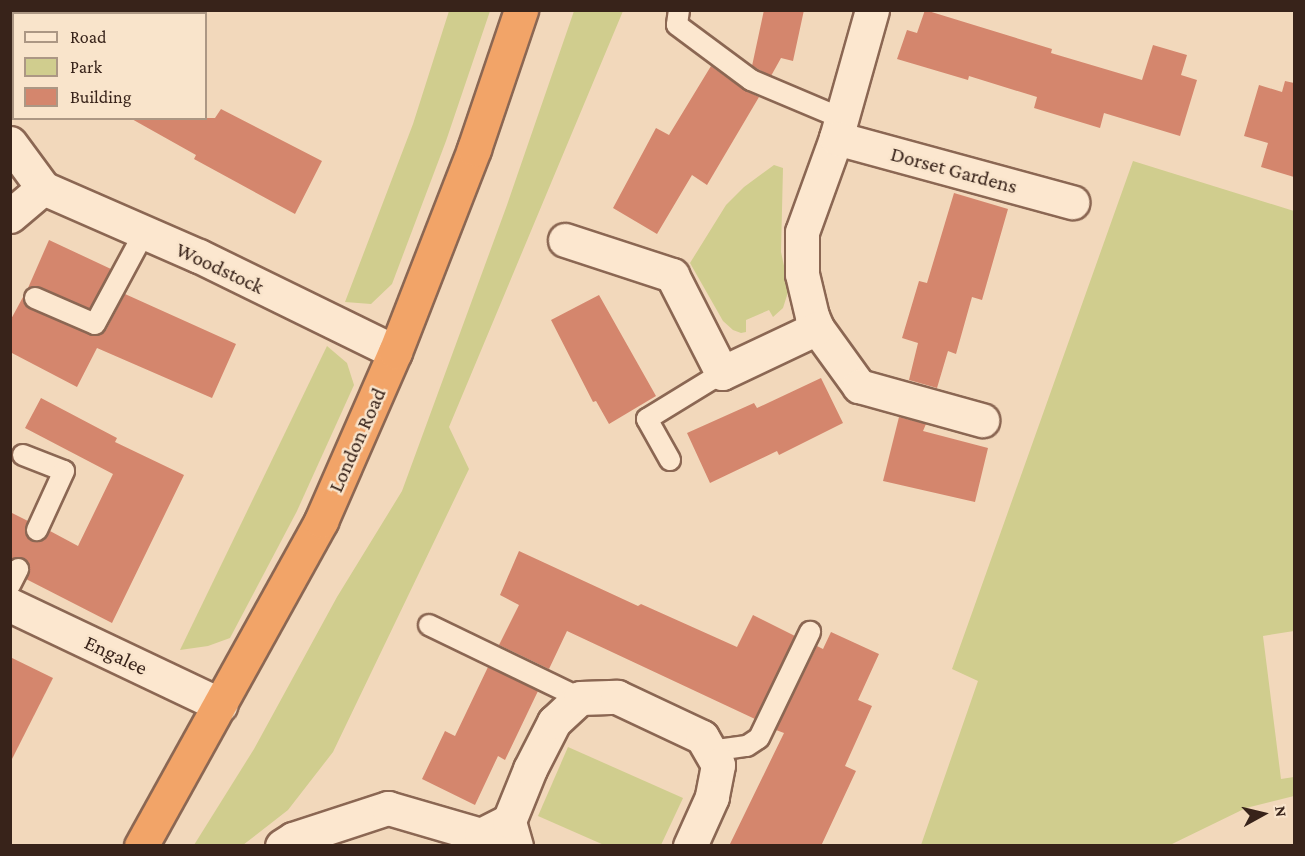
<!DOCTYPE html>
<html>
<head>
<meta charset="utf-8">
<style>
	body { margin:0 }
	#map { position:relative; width:1305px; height:856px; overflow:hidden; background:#f2d8bb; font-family:"Crimson Pro",serif }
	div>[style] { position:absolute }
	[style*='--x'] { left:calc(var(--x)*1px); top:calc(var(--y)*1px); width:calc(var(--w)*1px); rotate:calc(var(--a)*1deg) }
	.green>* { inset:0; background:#d0cd8e }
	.building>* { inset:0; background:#d4866d }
	.roads { filter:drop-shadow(2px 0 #8b6753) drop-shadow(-2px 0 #8b6753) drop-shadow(0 2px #8b6753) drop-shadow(0 -2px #8b6753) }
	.service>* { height:20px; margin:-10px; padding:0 10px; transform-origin:10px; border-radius:10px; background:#fce7cf }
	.minor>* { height:33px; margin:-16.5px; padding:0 16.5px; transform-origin:16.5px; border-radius:16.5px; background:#fce7cf }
	.trunk>* { height:33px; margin:-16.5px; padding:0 16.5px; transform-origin:16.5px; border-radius:16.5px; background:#f2a468 }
	span { translate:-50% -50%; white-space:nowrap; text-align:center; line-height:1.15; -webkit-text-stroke:5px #f9e4cb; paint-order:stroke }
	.street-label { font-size:21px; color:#38231a }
	.frame { position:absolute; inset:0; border:12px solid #38231a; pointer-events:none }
	.legend { position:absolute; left:12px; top:12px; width:195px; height:108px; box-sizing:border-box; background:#f9e4cb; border:2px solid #ac9784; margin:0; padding:8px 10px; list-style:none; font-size:18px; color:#38231a }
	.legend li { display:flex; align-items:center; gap:12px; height:30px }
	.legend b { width:30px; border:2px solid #ac9784 }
	.north { position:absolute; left:1233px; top:784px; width:60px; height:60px; -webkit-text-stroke:4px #f9e4cb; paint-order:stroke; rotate:82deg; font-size:16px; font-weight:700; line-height:24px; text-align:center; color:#38231a }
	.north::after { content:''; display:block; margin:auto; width:21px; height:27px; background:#38231a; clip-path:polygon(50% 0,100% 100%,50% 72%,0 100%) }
</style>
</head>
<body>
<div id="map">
	<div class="green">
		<i style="clip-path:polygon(449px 11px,490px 11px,446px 141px,392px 284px,371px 304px,345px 302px,413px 124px)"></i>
		<i style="clip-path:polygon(574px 11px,623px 11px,449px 427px,469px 469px,333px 752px,288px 810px,243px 845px,194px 845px,254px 749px,337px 597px,402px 491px,507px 205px)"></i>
		<i style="clip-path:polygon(1133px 161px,1294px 211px,1294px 631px,1263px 636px,1281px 779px,1294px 777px,1294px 796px,1246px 808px,1170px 845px,921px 845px,978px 681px,952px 669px)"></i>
		<i style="clip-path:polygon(774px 165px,783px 168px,781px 252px,789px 289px,783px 308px,773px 317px,769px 310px,746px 320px,746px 332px,741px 333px,733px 330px,723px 321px,690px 263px,726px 205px,744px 187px)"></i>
		<i style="clip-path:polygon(327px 346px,347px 363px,354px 385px,297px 511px,230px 638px,208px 646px,180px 650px)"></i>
		<i style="clip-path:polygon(568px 747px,683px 798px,661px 845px,604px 845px,538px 816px)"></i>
	</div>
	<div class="building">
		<i style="clip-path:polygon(764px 10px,804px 10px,793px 61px,781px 58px,771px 76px,752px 66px)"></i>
		<i style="clip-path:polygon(925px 10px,1052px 49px,1051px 53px,1142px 80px,1153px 45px,1187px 55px,1181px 75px,1197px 80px,1180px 136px,1104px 113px,1100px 128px,1034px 108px,1037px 97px,969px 76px,968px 80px,897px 59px,907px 30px,917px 33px)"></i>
		<i style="clip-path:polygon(711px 66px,744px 90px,759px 97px,707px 185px,692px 175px,657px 234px,613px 208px,656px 128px,669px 135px)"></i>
		<i style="clip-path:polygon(1285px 81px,1294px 83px,1294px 177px,1261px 167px,1268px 143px,1244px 136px,1259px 85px,1282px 92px)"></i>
		<i style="clip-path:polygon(221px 109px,322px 161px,295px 214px,194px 159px,196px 155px,130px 118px,215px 118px)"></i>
		<i style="clip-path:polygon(954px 193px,1008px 209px,982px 300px,972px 297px,956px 354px,948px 351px,937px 388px,909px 380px,918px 343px,902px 338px,919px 281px,927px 283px)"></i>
		<i style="clip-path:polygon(49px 240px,111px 269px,90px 309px,40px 287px,28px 288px)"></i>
		<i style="clip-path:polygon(125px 294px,236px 344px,212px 398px,97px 348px,77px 387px,10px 352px,10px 321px,23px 297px,25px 305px,30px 309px,95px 336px,106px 330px)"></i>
		<i style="clip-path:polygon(599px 295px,656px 396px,609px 424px,596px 401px,593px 402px,551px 320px)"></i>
		<i style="clip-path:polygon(821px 378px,843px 423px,779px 455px,777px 451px,710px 483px,687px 433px,754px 403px,757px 408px)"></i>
		<i style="clip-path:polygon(41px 398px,117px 438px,115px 442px,184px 475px,112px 623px,26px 579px,30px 568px,24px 559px,17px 557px,10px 560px,10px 512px,28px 521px,25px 532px,32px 541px,43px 540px,50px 531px,78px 546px,113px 474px,25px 428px)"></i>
		<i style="clip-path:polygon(899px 417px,926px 424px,923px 431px,988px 448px,975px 502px,883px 481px)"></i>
		<i style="clip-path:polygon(519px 551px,638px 606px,641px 604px,737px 647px,753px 615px,795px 636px,755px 719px,567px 631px,549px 669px,499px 645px,519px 605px,500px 595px)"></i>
		<i style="clip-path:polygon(831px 632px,879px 654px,858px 700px,872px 706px,845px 766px,856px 771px,821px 846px,729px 846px,784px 733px,776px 730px,817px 646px,823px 649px)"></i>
		<i style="clip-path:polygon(10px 657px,53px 678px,10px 763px)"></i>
		<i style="clip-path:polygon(488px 667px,538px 691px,505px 760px,498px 756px,475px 805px,422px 779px,445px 731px,455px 736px)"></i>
	</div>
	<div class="roads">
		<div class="service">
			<i style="--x:679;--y:10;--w:15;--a:98"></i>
			<i style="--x:677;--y:25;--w:92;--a:36.6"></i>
			<i style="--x:751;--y:80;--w:98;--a:22.9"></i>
			<i style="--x:35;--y:298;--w:65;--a:23.4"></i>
			<i style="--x:95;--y:324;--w:103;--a:-61.7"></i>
			<i style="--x:23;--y:455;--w:44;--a:21.3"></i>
			<i style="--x:64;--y:471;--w:65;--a:114.6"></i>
			<i style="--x:670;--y:460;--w:47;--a:-119.3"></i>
			<i style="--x:647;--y:419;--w:88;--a:-31.5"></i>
			<i style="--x:10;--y:585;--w:18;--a:-63"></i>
			<i style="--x:429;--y:625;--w:168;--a:25.8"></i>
			<i style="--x:710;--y:751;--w:37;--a:-8"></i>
			<i style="--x:747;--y:746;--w:14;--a:-34"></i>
			<i style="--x:759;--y:738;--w:118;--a:-64.3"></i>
		</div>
		<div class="minor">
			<i style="--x:872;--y:10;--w:133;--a:105.7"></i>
			<i style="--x:836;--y:138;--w:100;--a:109.9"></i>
			<i style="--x:802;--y:232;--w:42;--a:90"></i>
			<i style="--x:802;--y:274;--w:43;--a:76.6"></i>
			<i style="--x:812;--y:316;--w:13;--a:67"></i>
			<i style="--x:817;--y:328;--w:72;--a:54.1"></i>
			<i style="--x:859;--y:386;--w:128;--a:15.5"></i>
			<i style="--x:836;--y:138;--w:245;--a:15.2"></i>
			<i style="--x:10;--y:143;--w:56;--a:53.7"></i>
			<i style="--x:43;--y:188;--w:170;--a:23.6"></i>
			<i style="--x:199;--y:256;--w:218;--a:26.1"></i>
			<i style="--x:10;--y:216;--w:43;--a:-40.3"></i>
			<i style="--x:565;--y:240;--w:113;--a:18.1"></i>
			<i style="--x:672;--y:275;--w:110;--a:63"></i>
			<i style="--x:722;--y:373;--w:105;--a:-25.3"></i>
			<i style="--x:10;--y:605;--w:233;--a:25.4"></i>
			<i style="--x:282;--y:846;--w:13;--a:-32"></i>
			<i style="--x:293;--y:839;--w:100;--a:-18.1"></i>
			<i style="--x:388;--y:808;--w:97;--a:16.2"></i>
			<i style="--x:481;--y:835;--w:31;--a:-27"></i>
			<i style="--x:516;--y:846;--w:26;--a:-106"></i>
			<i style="--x:509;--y:821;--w:56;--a:-68"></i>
			<i style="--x:530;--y:769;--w:53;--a:-62.9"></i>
			<i style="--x:554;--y:722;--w:35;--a:-43"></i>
			<i style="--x:580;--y:698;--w:37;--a:-2"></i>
			<i style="--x:617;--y:697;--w:94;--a:25.2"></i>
			<i style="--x:702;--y:737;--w:32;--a:60"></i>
			<i style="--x:718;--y:765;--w:33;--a:101"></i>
			<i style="--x:712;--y:797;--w:54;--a:114.2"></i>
		</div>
		<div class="trunk">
			<i style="--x:141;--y:846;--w:372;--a:-61"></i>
			<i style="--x:321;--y:521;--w:184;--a:-66.4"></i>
			<i style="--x:395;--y:352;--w:218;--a:-68.7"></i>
			<i style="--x:474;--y:149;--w:147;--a:-71.3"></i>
		</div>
	</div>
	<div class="street-label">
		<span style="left:954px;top:170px;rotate:15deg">Dorset Gardens</span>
		<span style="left:220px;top:268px;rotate:25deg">Woodstock</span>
		<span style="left:357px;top:440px;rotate:-66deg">London Road</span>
		<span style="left:116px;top:655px;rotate:25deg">Engalee</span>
	</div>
	<div class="frame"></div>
	<ul class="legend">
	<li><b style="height:8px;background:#fce7cf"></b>Road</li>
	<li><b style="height:16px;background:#d0cd8e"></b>Park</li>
	<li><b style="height:16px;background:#d4866d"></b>Building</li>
	</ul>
	<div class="north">N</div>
</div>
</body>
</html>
